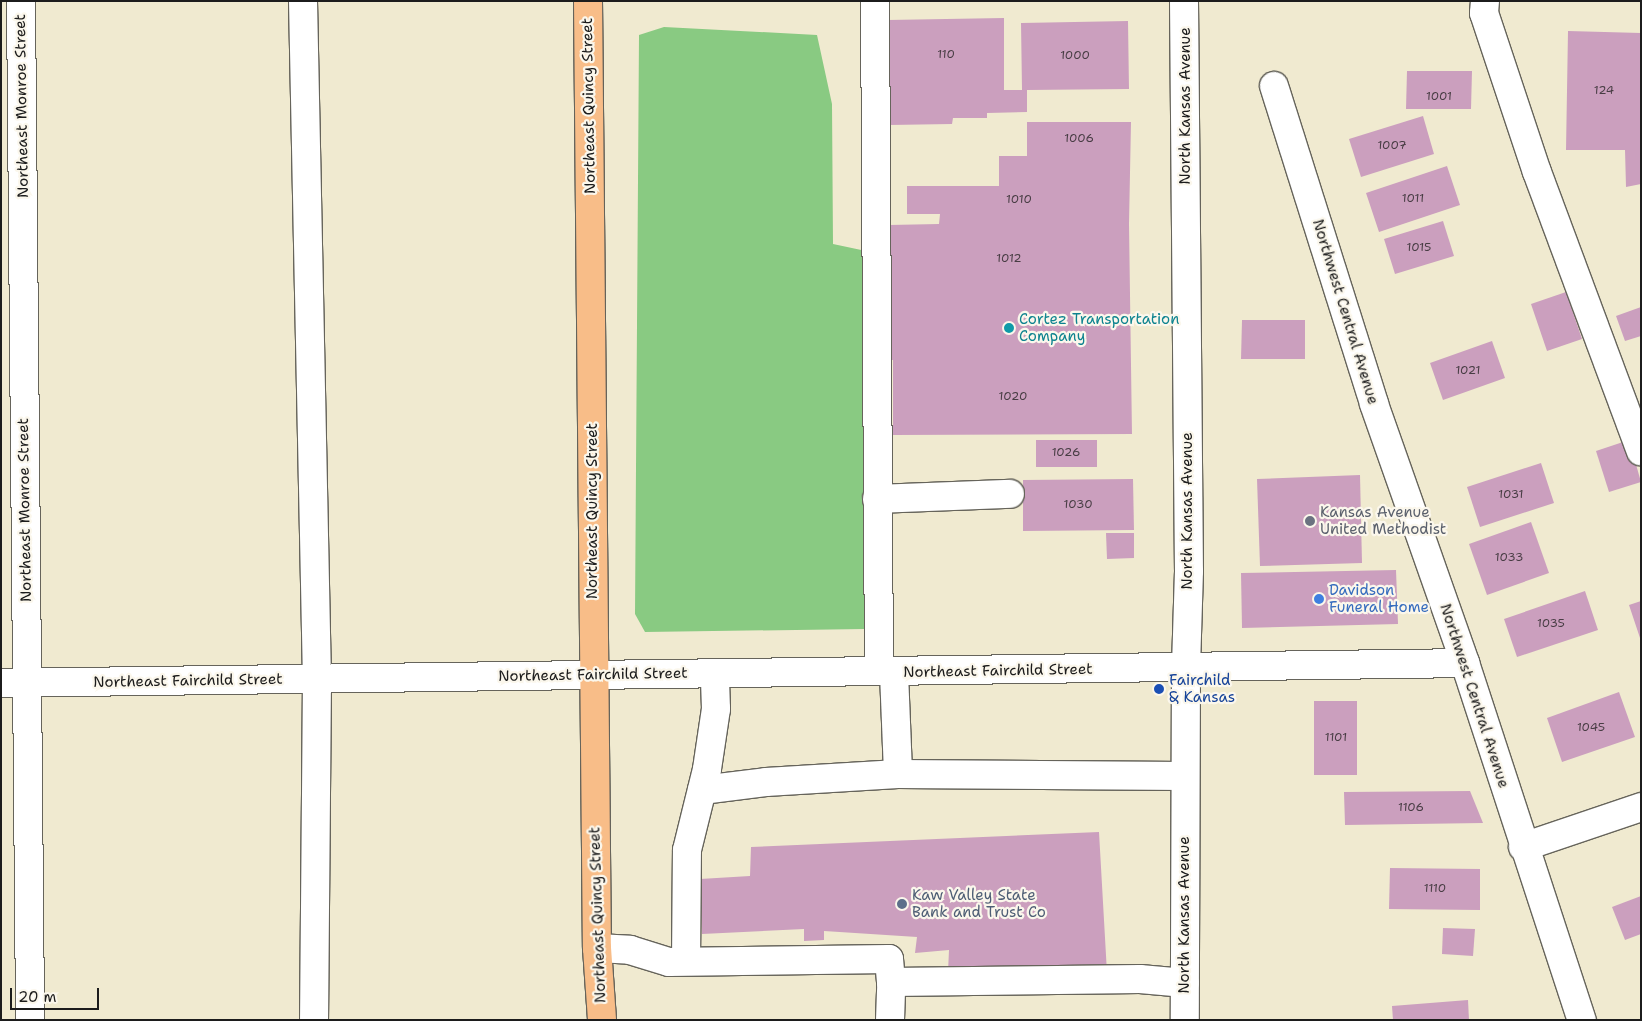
<!DOCTYPE html>
<html>
<head>
<meta charset="utf-8">
<style>
	body { margin:0 }
	#map { position:relative; width:1642px; height:1021px; overflow:hidden; background:#f0ead0; font-family:"Shantell Sans",sans-serif }
	div>[style] { position:absolute }
	[style*='--x'] { left:calc(var(--x)*1px); top:calc(var(--y)*1px); width:calc(var(--w)*1px); rotate:calc(var(--a)*1deg) }
	.green>* { inset:0; background:#89ca82 }
	.building>* { inset:0; background:#cb9fbe }
	.roads { filter:drop-shadow(1px 0 #66645b) drop-shadow(-1px 0 #66645b) drop-shadow(0 1px #66645b) drop-shadow(0 -1px #66645b) }
	.minor>* { height:28px; margin:-14px; padding:0 14px; transform-origin:14px; border-radius:14px; background:#fff }
	.major>* { height:28px; margin:-14px; padding:0 14px; transform-origin:14px; border-radius:14px; background:#f8bd88 }
	.dots>* { width:14px; height:14px; translate:-50% -50%; box-sizing:border-box; border:2px solid #fbf7ec; border-radius:50% }
	span { translate:-50% -50%; white-space:nowrap; text-align:center; line-height:1.15; -webkit-text-stroke:4.5px #fbf7ec; paint-order:stroke }
	.number-label { font-size:12px; color:#483d44 }
	.number-label span { -webkit-text-stroke-width:0 }
	.street-label { font-size:15px; color:#1c1c1c }
	.culture-label { font-size:15px; color:#0d838f }
	.left { translate:0 -50%; text-align:left }
	.worship-label { font-size:15px; color:#5b616d }
	.shop-label { font-size:15px; color:#366cbe }
	.transit-label { font-size:15px; color:#164399 }
	.service-label { font-size:15px; color:#4e5e75 }
	.frame { position:absolute; inset:0; border:2px solid #1c1c1c; pointer-events:none }
	.scale { position:absolute; left:10px; top:988px; width:89px; height:22px; box-sizing:border-box; border:2px solid #1c1c1c; border-top:0; padding-left:6px; font-size:15px; line-height:18px; white-space:nowrap; color:#1c1c1c; -webkit-text-stroke:4px #fbf7ec; paint-order:stroke }
</style>
</head>
<body>
<div id="map">
	<div class="green">
		<i style="clip-path:polygon(664px 27px,817px 35px,832px 104px,833px 244px,866px 251px,864px 629px,645px 632px,635px 614px,639px 35px)"></i>
	</div>
	<div class="building">
		<i style="clip-path:polygon(1004px 18px,1004px 90px,1022px 90px,1021px 23px,1128px 21px,1129px 89px,1027px 90px,1027px 112px,987px 113px,987px 118px,953px 118px,952px 124px,889px 125px,888px 20px)"></i>
		<i style="clip-path:polygon(1568px 31px,1641px 33px,1641px 184px,1626px 187px,1625px 150px,1566px 150px)"></i>
		<i style="clip-path:polygon(1407px 71px,1472px 71px,1471px 109px,1406px 109px)"></i>
		<i style="clip-path:polygon(1423px 116px,1434px 154px,1361px 177px,1349px 139px)"></i>
		<i style="clip-path:polygon(1027px 122px,1131px 122px,1129px 224px,1132px 434px,893px 435px,893px 360px,889px 360px,889px 225px,939px 224px,940px 214px,907px 214px,907px 186px,999px 186px,999px 156px,1027px 156px)"></i>
		<i style="clip-path:polygon(1447px 166px,1460px 205px,1379px 232px,1366px 193px)"></i>
		<i style="clip-path:polygon(1443px 221px,1454px 256px,1395px 274px,1384px 239px)"></i>
		<i style="clip-path:polygon(1566px 292px,1582px 339px,1547px 351px,1531px 304px)"></i>
		<i style="clip-path:polygon(1641px 307px,1641px 336px,1625px 341px,1616px 316px)"></i>
		<i style="clip-path:polygon(1242px 320px,1305px 320px,1305px 359px,1241px 359px)"></i>
		<i style="clip-path:polygon(1492px 341px,1505px 378px,1443px 400px,1430px 363px)"></i>
		<i style="clip-path:polygon(1036px 440px,1097px 440px,1097px 467px,1036px 467px)"></i>
		<i style="clip-path:polygon(1629px 440px,1641px 482px,1609px 492px,1596px 451px)"></i>
		<i style="clip-path:polygon(1541px 463px,1554px 503px,1480px 527px,1467px 487px)"></i>
		<i style="clip-path:polygon(1360px 475px,1362px 563px,1260px 566px,1257px 479px)"></i>
		<i style="clip-path:polygon(1133px 479px,1134px 530px,1023px 531px,1023px 480px)"></i>
		<i style="clip-path:polygon(1531px 522px,1549px 573px,1487px 595px,1469px 544px)"></i>
		<i style="clip-path:polygon(1106px 533px,1134px 533px,1134px 558px,1107px 559px)"></i>
		<i style="clip-path:polygon(1396px 570px,1398px 624px,1242px 628px,1241px 573px)"></i>
		<i style="clip-path:polygon(1585px 591px,1598px 630px,1517px 657px,1504px 619px)"></i>
		<i style="clip-path:polygon(1641px 601px,1641px 638px,1640px 638px,1629px 605px)"></i>
		<i style="clip-path:polygon(1619px 692px,1635px 737px,1562px 762px,1547px 718px)"></i>
		<i style="clip-path:polygon(1314px 701px,1357px 701px,1357px 775px,1314px 775px)"></i>
		<i style="clip-path:polygon(1470px 791px,1483px 823px,1345px 825px,1344px 792px)"></i>
		<i style="clip-path:polygon(1099px 832px,1107px 973px,948px 972px,949px 950px,915px 953px,917px 937px,824px 931px,824px 940px,804px 941px,804px 929px,702px 934px,700px 879px,750px 876px,751px 847px)"></i>
		<i style="clip-path:polygon(1390px 868px,1480px 869px,1480px 910px,1389px 909px)"></i>
		<i style="clip-path:polygon(1641px 896px,1641px 934px,1625px 940px,1612px 907px)"></i>
		<i style="clip-path:polygon(1443px 928px,1475px 929px,1473px 956px,1442px 954px)"></i>
		<i style="clip-path:polygon(1468px 1000px,1469px 1020px,1393px 1020px,1392px 1006px)"></i>
	</div>
	<div class="roads">
		<div class="minor">
			<i style="--x:21;--y:1;--w:1019;--a:89.49"></i>
			<i style="--x:303;--y:1;--w:678;--a:88.82"></i>
			<i style="--x:317;--y:679;--w:341;--a:90.5"></i>
			<i style="--x:875;--y:1;--w:670;--a:89.66"></i>
			<i style="--x:1184;--y:1;--w:570;--a:89.5"></i>
			<i style="--x:1189;--y:571;--w:97;--a:91.8"></i>
			<i style="--x:1186;--y:668;--w:352;--a:90.2"></i>
			<i style="--x:1485;--y:1;--w:12;--a:95"></i>
			<i style="--x:1484;--y:13;--w:168;--a:71.6"></i>
			<i style="--x:1537;--y:172;--w:298;--a:69.6"></i>
			<i style="--x:1274;--y:86;--w:333;--a:72.5"></i>
			<i style="--x:1374;--y:404;--w:275;--a:70.6"></i>
			<i style="--x:1465;--y:663;--w:376;--a:71.9"></i>
			<i style="--x:877;--y:499;--w:133;--a:-2.2"></i>
			<i style="--x:894;--y:673;--w:101;--a:87.7"></i>
			<i style="--x:1;--y:683;--w:1464;--a:-0.78"></i>
			<i style="--x:702;--y:790;--w:64;--a:-7.1"></i>
			<i style="--x:766;--y:782;--w:132;--a:-3.5"></i>
			<i style="--x:898;--y:774;--w:287;--a:0.4"></i>
			<i style="--x:1523;--y:847;--w:125;--a:-18.7"></i>
			<i style="--x:597;--y:948;--w:33;--a:3"></i>
			<i style="--x:630;--y:950;--w:41;--a:17.1"></i>
			<i style="--x:669;--y:962;--w:220;--a:-0.8"></i>
			<i style="--x:889;--y:959;--w:23;--a:85"></i>
			<i style="--x:686;--y:961;--w:111;--a:-89.5"></i>
			<i style="--x:687;--y:850;--w:83;--a:-76.1"></i>
			<i style="--x:707;--y:769;--w:61;--a:-81.5"></i>
			<i style="--x:716;--y:709;--w:35;--a:-92"></i>
			<i style="--x:890;--y:1020;--w:38;--a:-88"></i>
			<i style="--x:891;--y:982;--w:249;--a:-0.7"></i>
			<i style="--x:1140;--y:979;--w:45;--a:5.1"></i>
		</div>
		<div class="major">
			<i style="--x:588;--y:1;--w:947;--a:89.46"></i>
			<i style="--x:597;--y:948;--w:72;--a:86"></i>
		</div>
	</div>
	<div class="dots">
		<i style="left:1009px;top:328px;background:#0f9aa8"></i>
		<i style="left:1310px;top:521px;background:#6b7280"></i>
		<i style="left:1319px;top:599px;background:#3f7fe0"></i>
		<i style="left:1159px;top:689px;background:#1a4fb4"></i>
		<i style="left:902px;top:904px;background:#5c6f8a"></i>
	</div>
	<div class="number-label">
		<span style="left:946px;top:55px">110</span>
		<span style="left:1075px;top:56px">1000</span>
		<span style="left:1604px;top:91px">124</span>
		<span style="left:1439px;top:97px">1001</span>
		<span style="left:1079px;top:139px">1006</span>
		<span style="left:1392px;top:146px">1007</span>
		<span style="left:1413px;top:199px">1011</span>
		<span style="left:1019px;top:200px">1010</span>
		<span style="left:1419px;top:248px">1015</span>
		<span style="left:1009px;top:259px">1012</span>
		<span style="left:1468px;top:371px">1021</span>
		<span style="left:1013px;top:397px">1020</span>
		<span style="left:1066px;top:453px">1026</span>
		<span style="left:1511px;top:495px">1031</span>
		<span style="left:1078px;top:505px">1030</span>
		<span style="left:1509px;top:558px">1033</span>
		<span style="left:1551px;top:624px">1035</span>
		<span style="left:1591px;top:728px">1045</span>
		<span style="left:1336px;top:738px">1101</span>
		<span style="left:1411px;top:808px">1106</span>
		<span style="left:1435px;top:889px">1110</span>
	</div>
	<div class="street-label">
		<span style="left:22px;top:106px;rotate:-91deg">Northeast Monroe Street</span>
		<span style="left:589px;top:106px;rotate:-91deg">Northeast Quincy Street</span>
		<span style="left:1186px;top:106px;rotate:-90deg">North Kansas Avenue</span>
		<span style="left:1345px;top:312px;rotate:73deg">Northwest Central Avenue</span>
		<span style="left:25px;top:510px;rotate:-91deg">Northeast Monroe Street</span>
		<span style="left:593px;top:511px;rotate:-90deg">Northeast Quincy Street</span>
		<span style="left:1188px;top:511px;rotate:-90deg">North Kansas Avenue</span>
		<span style="left:998px;top:671px;rotate:-1deg">Northeast Fairchild Street</span>
		<span style="left:593px;top:675px;rotate:-1deg">Northeast Fairchild Street</span>
		<span style="left:188px;top:681px;rotate:-1deg">Northeast Fairchild Street</span>
		<span style="left:1474px;top:696px;rotate:72deg">Northwest Central Avenue</span>
		<span style="left:598px;top:915px;rotate:-92deg">Northeast Quincy Street</span>
		<span style="left:1185px;top:915px;rotate:-90deg">North Kansas Avenue</span>
	</div>
	<div class="culture-label">
		<span class="left" style="left:1019px;top:328px">Cortez Transportation<br>Company</span>
	</div>
	<div class="worship-label">
		<span class="left" style="left:1320px;top:521px">Kansas Avenue<br>United Methodist</span>
	</div>
	<div class="shop-label">
		<span class="left" style="left:1329px;top:599px">Davidson<br>Funeral Home</span>
	</div>
	<div class="transit-label">
		<span class="left" style="left:1169px;top:689px">Fairchild<br>&amp; Kansas</span>
	</div>
	<div class="service-label">
		<span class="left" style="left:912px;top:904px">Kaw Valley State<br>Bank and Trust Co</span>
	</div>
	<div class="frame"></div>
	<div class="scale">20 m</div>
</div>
</body>
</html>
